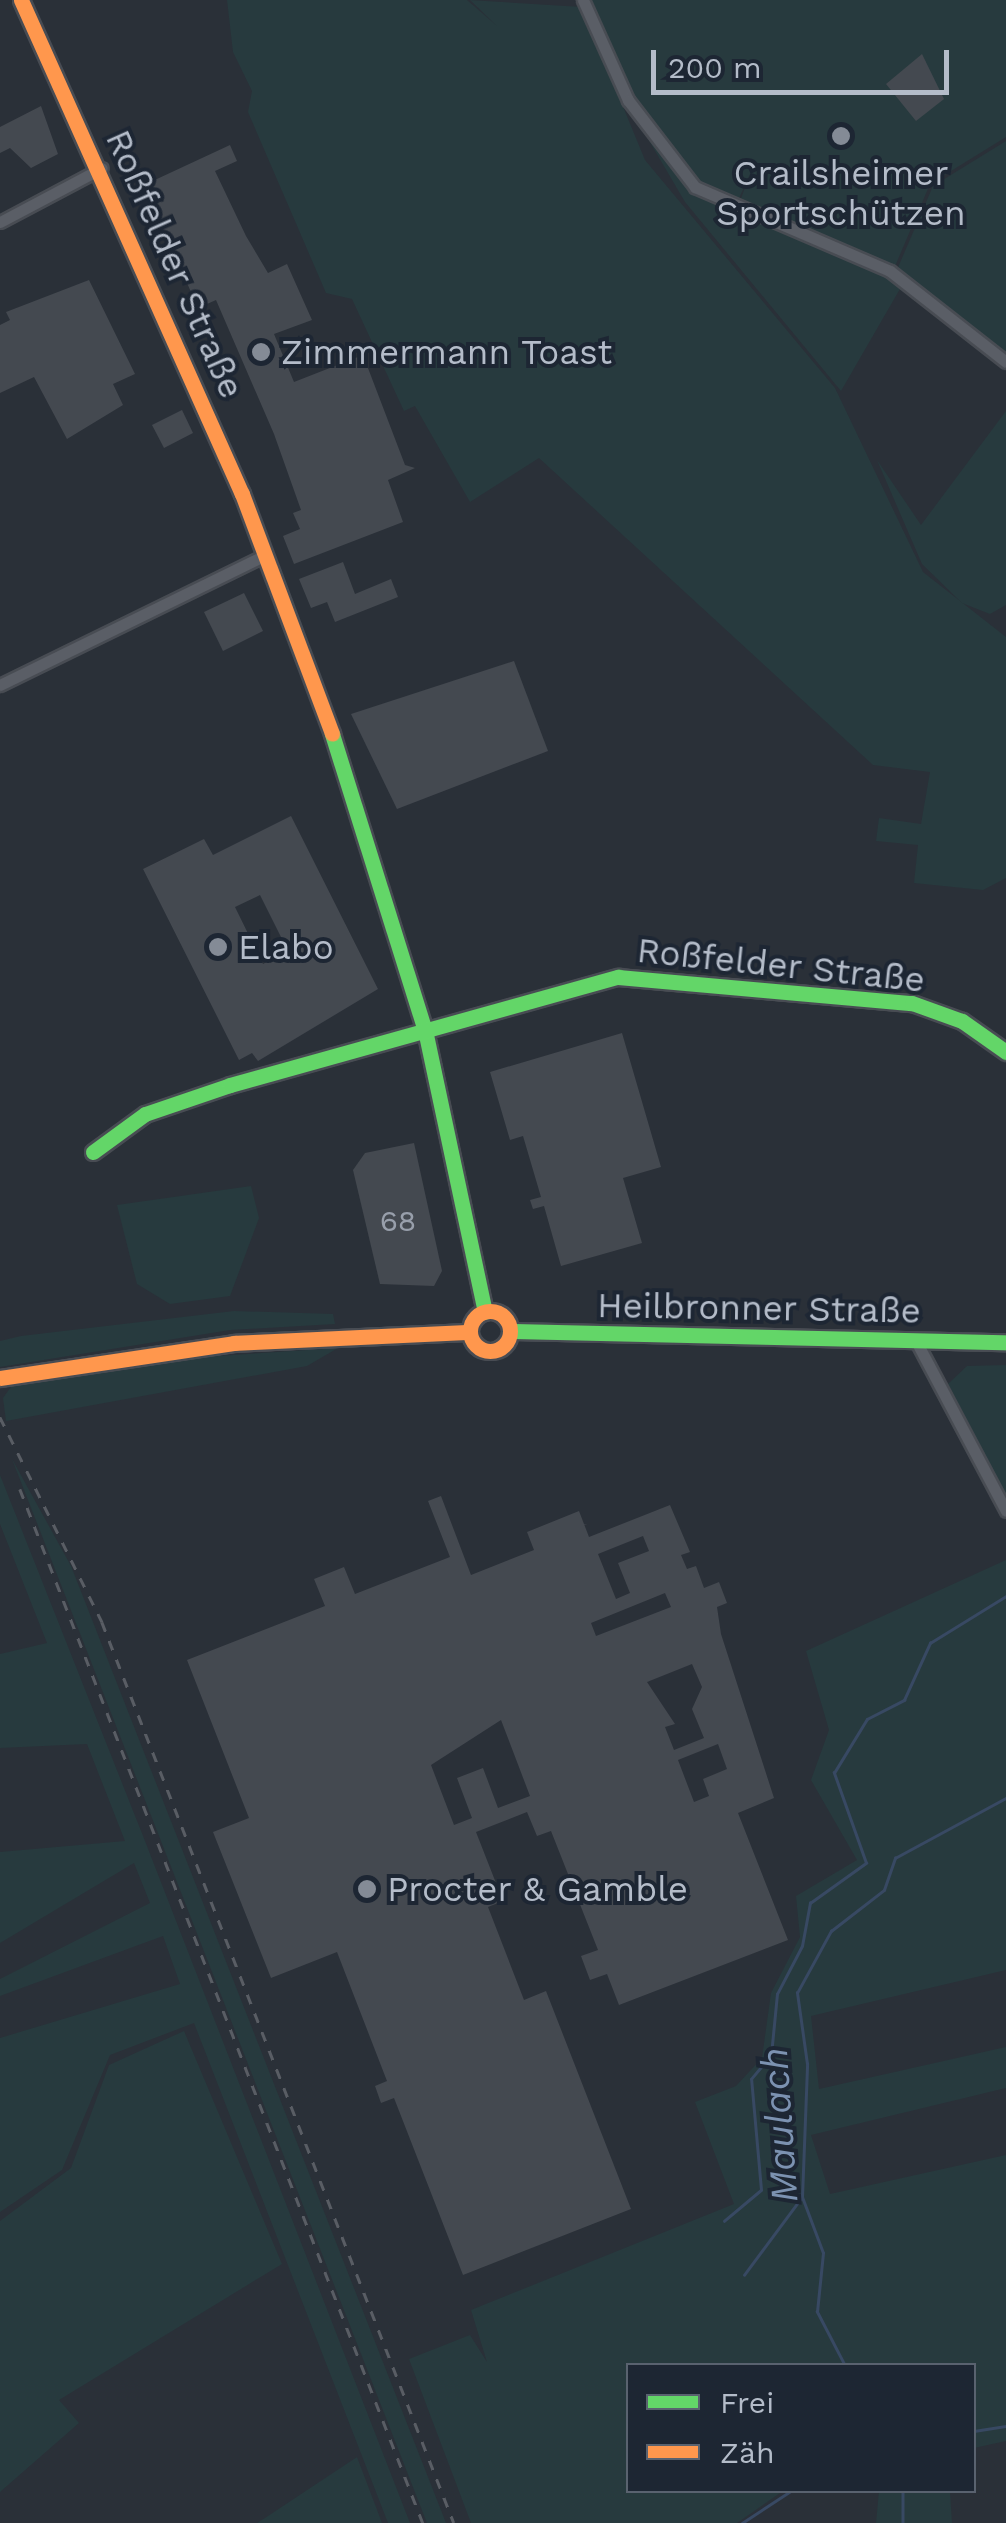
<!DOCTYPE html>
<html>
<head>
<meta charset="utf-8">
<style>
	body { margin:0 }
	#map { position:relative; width:1006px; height:2523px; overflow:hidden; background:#2a3038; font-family:"Work Sans",sans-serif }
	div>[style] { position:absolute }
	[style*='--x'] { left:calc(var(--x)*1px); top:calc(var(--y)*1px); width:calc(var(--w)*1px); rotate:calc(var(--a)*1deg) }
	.green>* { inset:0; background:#273a3e }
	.stream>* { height:2.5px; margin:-1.25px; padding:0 1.25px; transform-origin:1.25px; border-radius:1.25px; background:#384963 }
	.building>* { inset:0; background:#444950 }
	.roads { filter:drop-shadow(2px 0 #484c53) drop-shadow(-2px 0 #484c53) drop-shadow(0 2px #484c53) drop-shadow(0 -2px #484c53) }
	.street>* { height:11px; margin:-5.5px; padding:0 5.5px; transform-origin:5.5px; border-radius:5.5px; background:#5a5e66 }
	.fast>* { height:15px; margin:-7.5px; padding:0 7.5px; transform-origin:7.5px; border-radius:7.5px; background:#63d668 }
	.slow>* { height:15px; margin:-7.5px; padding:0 7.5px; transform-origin:7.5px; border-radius:7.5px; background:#ff974d }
	.slow>.ring { margin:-7.5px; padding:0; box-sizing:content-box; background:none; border:15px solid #ff974d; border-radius:50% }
	.rail>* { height:2.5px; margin-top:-1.25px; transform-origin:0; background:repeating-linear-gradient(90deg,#595d64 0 10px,transparent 0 20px) }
	.dots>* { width:28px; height:28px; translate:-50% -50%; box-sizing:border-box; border:5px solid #1d2633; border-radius:50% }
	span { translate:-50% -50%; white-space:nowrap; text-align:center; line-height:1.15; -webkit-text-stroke:8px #1d2633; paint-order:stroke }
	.number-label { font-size:30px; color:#989fab }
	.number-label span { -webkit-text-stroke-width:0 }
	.poi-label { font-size:35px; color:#b4bcc9 }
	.left { translate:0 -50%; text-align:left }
	.street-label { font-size:35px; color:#b4bcc9 }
	.water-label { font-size:38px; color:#7c92b1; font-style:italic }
	.legend { position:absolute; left:626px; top:2363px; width:350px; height:130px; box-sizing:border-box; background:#1d2633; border:2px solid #59626f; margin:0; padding:12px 18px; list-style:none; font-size:30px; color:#b4bcc9 }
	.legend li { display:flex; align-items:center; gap:20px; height:50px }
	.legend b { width:50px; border:2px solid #59626f }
	.scale { position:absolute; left:651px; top:50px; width:298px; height:45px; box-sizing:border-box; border:5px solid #b4bcc9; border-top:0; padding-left:12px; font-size:30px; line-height:35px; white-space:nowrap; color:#b4bcc9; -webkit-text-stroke:8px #1d2633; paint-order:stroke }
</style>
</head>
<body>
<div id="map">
	<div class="green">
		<i style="clip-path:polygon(227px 0,467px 0,497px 26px,470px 0,582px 7px,645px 160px,835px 388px,923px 572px,1006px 637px,1006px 878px,983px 890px,914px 883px,918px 845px,876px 841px,879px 818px,921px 824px,930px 772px,873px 765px,539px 458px,470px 502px,415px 406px,404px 411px,352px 299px,326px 293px,248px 112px,252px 91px,233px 52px)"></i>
		<i style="clip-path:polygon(589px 0,1006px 0,1006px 137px,930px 184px,893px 271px,740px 201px,750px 174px,737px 203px,699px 185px,630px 98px)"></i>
		<i style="clip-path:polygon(634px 115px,697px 192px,904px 282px,841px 391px,685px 202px)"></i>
		<i style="clip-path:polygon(1006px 141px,1006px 358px,896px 272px,933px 186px)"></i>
		<i style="clip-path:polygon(1006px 411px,1006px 605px,990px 614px,962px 603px,922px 564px,877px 460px,921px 525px)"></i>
		<i style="clip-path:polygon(251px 1186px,259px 1218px,230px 1296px,170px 1304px,137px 1284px,117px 1205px)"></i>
		<i style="clip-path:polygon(234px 1311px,333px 1314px,335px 1324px,230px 1330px,0 1367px,0 1341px,21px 1336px)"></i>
		<i style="clip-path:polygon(338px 1348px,307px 1366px,6px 1421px,3px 1398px,13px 1384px,156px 1360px)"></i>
		<i style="clip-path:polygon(1006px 1365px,1006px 1495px,948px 1384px,967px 1366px)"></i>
		<i style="clip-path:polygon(12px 1459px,71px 1566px,446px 2523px,427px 2523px)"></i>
		<i style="clip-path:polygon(0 1475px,145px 1841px,410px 2523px,388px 2523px,194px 2023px,110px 2055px,62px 2170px,0 2212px,0 2038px,180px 1984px,163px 1936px,0 1996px,0 1979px,150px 1903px,134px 1863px,0 1943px,0 1852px,125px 1841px,87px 1744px,0 1748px,0 1654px,47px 1643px,0 1524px)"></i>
		<i style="clip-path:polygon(1006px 1560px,1006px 1970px,811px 2016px,819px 2089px,1006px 2047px,1006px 2088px,811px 2135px,830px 2194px,1006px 2155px,1006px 2441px,974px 2448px,974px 2366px,628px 2366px,628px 2490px,783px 2491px,737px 2523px,471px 2523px,409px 2359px,470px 2335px,487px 2362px,471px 2310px,734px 2204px,695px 2102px,736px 2086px,762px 2058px,771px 1993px,800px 1937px,796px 1896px,857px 1860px,811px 1780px,829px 1730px,806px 1651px)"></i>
		<i style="clip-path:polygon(184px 2031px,282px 2264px,59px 2400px,79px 2423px,0 2492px,0 2221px,71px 2168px,109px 2065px)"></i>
		<i style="clip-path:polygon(357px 2457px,382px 2523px,257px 2523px,265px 2518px)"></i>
		<i style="clip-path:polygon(879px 2491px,950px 2491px,952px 2523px,876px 2523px)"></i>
	</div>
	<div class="stream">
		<i style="--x:724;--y:2221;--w:48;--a:-40"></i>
		<i style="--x:761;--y:2190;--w:111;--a:-95.1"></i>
		<i style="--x:751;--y:2079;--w:31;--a:-50"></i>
		<i style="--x:771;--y:2055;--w:61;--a:-84.4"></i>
		<i style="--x:777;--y:1994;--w:54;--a:-62.5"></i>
		<i style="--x:802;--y:1946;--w:44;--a:-79.5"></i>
		<i style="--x:810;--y:1903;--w:69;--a:-35.5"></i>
		<i style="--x:866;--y:1863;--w:96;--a:-109.6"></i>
		<i style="--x:834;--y:1773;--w:63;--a:-58.6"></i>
		<i style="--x:867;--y:1719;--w:42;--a:-27.2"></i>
		<i style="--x:904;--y:1700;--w:63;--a:-65.5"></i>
		<i style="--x:930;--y:1643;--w:89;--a:-31.7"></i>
		<i style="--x:744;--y:2275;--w:97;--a:-53.4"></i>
		<i style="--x:845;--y:2366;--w:61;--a:-117.4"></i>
		<i style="--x:817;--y:2312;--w:59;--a:-84.2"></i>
		<i style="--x:823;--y:2253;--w:60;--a:-110.6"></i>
		<i style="--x:802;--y:2197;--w:133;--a:-87.8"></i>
		<i style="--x:807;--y:2064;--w:72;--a:-98"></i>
		<i style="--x:797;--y:1993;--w:71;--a:-61.3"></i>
		<i style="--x:831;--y:1931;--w:67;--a:-37.7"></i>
		<i style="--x:884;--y:1890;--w:34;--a:-71"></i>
		<i style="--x:895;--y:1858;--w:126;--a:-28.4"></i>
		<i style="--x:974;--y:2431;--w:32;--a:-9"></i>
		<i style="--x:903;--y:2490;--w:33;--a:90"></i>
		<i style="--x:742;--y:2523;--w:60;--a:-33.4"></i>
	</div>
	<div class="building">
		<i style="clip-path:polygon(922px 54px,944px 99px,916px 121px,886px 84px)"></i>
		<i style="clip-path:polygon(41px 106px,58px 154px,31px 168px,10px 148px,0 153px,0 127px)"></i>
		<i style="clip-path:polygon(230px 145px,237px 161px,215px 171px,246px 236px,268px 273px,287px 264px,312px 320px,274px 334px,294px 382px,363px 355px,405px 465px,415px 468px,388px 480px,403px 522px,294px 564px,283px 536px,300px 529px,293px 513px,301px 510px,274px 434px,216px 300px,198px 308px,144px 185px)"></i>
		<i style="clip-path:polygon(89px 280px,135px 374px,113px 384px,123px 405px,67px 439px,34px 377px,0 393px,0 325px,10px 320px,6px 312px)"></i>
		<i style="clip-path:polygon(182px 410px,193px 433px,164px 448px,152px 425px)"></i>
		<i style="clip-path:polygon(343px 562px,355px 594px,391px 579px,398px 597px,335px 622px,327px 602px,311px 608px,299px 579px)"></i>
		<i style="clip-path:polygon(244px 593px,263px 631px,223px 651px,204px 612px)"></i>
		<i style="clip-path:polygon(514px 661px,548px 751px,397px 809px,351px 714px)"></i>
		<i style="clip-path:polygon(evenodd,291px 816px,378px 989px,258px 1061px,252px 1053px,239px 1060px,143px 869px,204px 839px,213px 855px,291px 816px,260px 895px,288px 951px,263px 964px,235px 907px,260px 895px)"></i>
		<i style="clip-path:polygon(622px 1033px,661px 1167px,623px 1178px,642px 1243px,561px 1266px,544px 1206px,533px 1209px,530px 1200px,541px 1197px,523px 1136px,510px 1140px,490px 1072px)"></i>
		<i style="clip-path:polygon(414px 1143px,442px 1271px,434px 1286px,380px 1284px,353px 1170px,365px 1153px)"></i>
		<i style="clip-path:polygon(evenodd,441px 1496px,471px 1575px,534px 1550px,527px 1532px,579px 1511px,589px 1537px,670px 1505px,690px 1552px,681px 1555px,687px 1569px,696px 1566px,704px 1588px,719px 1582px,727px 1603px,717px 1607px,721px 1634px,774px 1798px,738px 1813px,788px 1940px,619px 2005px,607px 1974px,590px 1980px,581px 1956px,598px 1950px,551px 1831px,537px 1836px,527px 1812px,476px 1832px,503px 1901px,488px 1907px,524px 2000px,546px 1991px,631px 2209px,463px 2275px,394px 2098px,381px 2103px,375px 2086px,387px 2081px,337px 1952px,271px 1978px,213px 1832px,249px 1818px,187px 1660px,325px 1606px,314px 1579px,344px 1567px,355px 1594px,450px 1557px,428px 1501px,441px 1496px,643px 1536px,649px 1551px,618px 1563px,630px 1593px,616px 1599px,598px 1554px,643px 1536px,441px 1496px,665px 1593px,671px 1607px,596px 1636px,591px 1623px,665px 1593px,441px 1496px,692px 1664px,702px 1687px,692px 1709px,704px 1738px,674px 1750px,665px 1727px,675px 1724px,647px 1682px,692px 1664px,441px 1496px,501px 1720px,530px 1796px,498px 1808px,483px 1768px,457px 1778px,472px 1818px,454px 1825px,431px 1765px,501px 1720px,441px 1496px,718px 1744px,727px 1769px,703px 1779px,709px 1796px,694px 1802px,678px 1760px,718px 1744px)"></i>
	</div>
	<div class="roads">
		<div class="street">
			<i style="--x:583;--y:0;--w:110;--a:65.8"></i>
			<i style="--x:628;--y:100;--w:110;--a:52.4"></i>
			<i style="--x:695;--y:187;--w:212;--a:23.3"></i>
			<i style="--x:890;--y:271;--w:147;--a:38.1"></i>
			<i style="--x:0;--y:222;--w:115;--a:-27.9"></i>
			<i style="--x:0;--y:685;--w:295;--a:-26.1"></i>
			<i style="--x:916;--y:1341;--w:192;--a:62.1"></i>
		</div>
		<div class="fast">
			<i style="--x:332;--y:734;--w:310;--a:72.6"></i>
			<i style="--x:425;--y:1030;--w:288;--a:78"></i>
			<i style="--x:93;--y:1152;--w:64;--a:-36.2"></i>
			<i style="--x:145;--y:1114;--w:90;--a:-18.8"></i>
			<i style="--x:230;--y:1085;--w:403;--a:-15.6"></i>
			<i style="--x:618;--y:977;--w:295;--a:5.1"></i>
			<i style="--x:912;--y:1003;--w:53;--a:19.8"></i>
			<i style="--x:962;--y:1021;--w:54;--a:35.2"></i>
			<i style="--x:510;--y:1331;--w:496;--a:1.3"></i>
		</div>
		<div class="slow">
			<i style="--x:21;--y:0;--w:541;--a:65.9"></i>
			<i style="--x:242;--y:494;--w:256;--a:69.4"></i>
			<i class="ring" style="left:470px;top:1311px;width:25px;height:25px"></i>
			<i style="--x:0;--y:1378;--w:237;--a:-8.5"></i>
			<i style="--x:234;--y:1343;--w:236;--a:-2.7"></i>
		</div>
	</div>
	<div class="rail">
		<i style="--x:0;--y:1417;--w:229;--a:63.5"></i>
		<i style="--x:102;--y:1622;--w:967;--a:68.66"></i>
		<i style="--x:20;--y:1489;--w:1110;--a:68.71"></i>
	</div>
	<div class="dots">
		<i style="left:841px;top:136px;background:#848b96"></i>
		<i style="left:261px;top:352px;background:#848b96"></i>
		<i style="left:218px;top:947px;background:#848b96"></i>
		<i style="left:367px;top:1889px;background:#848b96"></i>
	</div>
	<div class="number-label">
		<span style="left:398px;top:1221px">68</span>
	</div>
	<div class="poi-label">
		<span style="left:841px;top:193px">Crailsheimer<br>Sportschützen</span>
		<span class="left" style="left:281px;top:352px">Zimmermann Toast</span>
		<span class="left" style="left:238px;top:947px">Elabo</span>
		<span class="left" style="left:387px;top:1889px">Procter &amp; Gamble</span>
	</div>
	<div class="street-label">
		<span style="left:175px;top:264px;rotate:66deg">Roßfelder Straße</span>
		<span style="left:781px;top:965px;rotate:6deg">Roßfelder Straße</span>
		<span style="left:759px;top:1308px;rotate:1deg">Heilbronner Straße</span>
	</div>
	<div class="water-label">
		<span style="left:780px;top:2125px;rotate:-94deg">Maulach</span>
	</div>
	<ul class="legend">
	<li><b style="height:12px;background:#63d668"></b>Frei</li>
	<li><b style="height:12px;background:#ff974d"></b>Zäh</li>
	</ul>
	<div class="scale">200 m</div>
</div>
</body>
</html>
